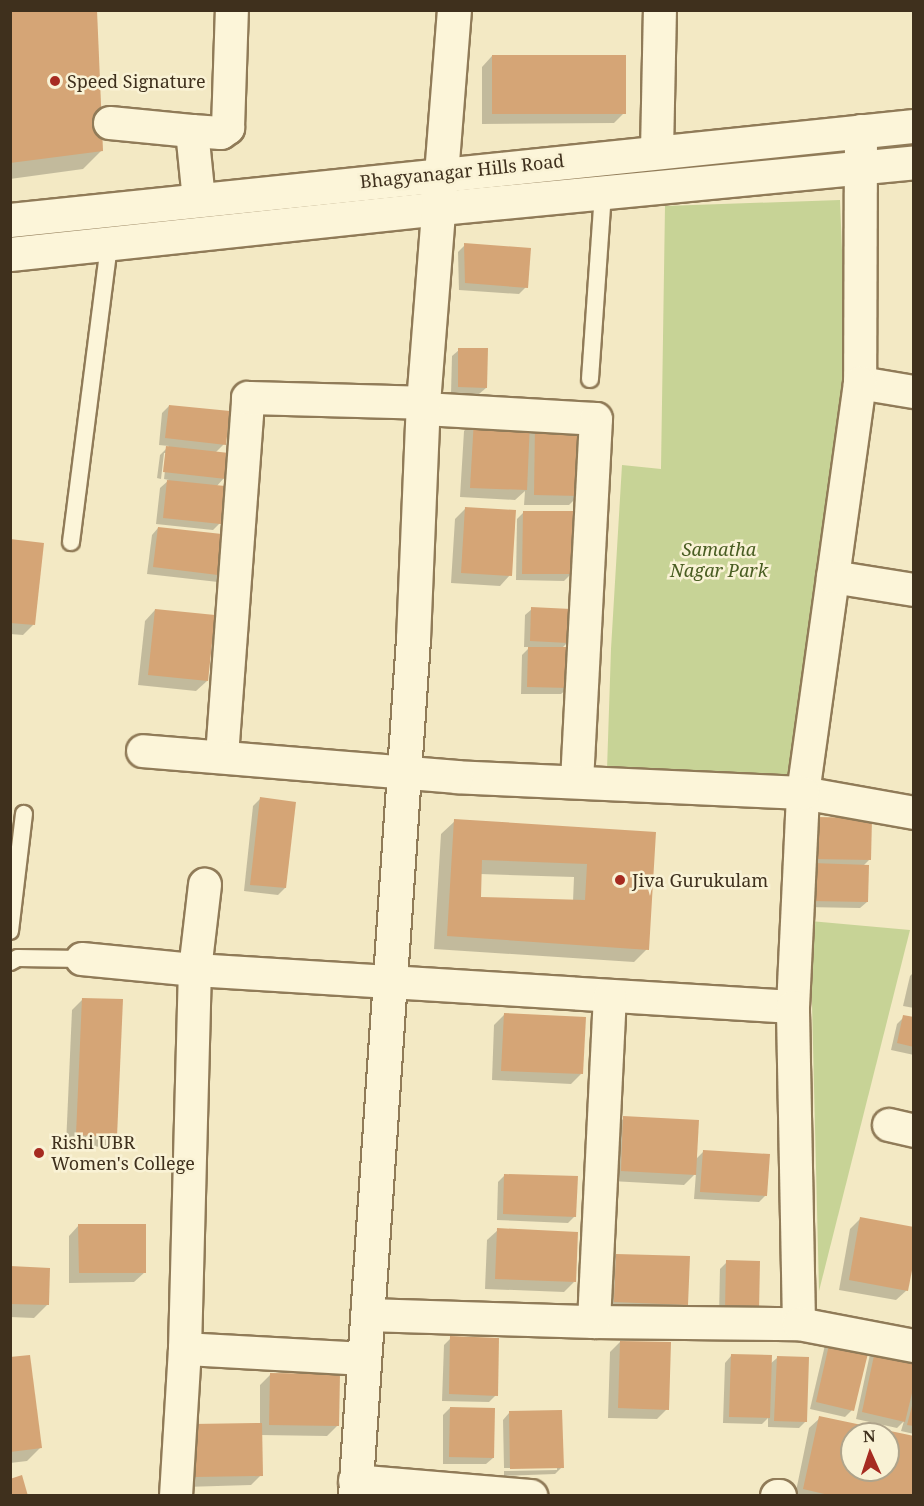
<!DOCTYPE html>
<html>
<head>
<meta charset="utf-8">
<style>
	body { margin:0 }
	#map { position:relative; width:924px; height:1506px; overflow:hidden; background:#f3e9c4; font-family:"Noto Serif",serif }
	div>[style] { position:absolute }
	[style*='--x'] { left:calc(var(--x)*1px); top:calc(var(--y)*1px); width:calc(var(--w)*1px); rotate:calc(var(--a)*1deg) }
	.green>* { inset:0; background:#c7d396 }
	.shadow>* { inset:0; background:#0003 }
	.building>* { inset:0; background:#d5a576 }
	.roads { filter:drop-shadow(2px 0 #907b58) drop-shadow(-2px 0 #907b58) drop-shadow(0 2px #907b58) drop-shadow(0 -2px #907b58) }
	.lane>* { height:16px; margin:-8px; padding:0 8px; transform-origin:8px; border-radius:8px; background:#fcf5d9 }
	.street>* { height:32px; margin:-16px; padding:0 16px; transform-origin:16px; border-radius:16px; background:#fcf5d9 }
	.secondary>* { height:33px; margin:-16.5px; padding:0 16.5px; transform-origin:16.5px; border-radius:16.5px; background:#fcf5d9 }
	.dots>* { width:16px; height:16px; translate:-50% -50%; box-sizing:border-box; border:3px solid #f9f2d5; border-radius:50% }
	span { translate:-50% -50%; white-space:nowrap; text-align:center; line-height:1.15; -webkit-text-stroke:5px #f9f2d5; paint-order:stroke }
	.poi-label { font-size:18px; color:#3f301d }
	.left { translate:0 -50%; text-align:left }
	.street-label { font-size:18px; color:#3f301d }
	.park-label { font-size:18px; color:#495d22; font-style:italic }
	.frame { position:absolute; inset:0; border:12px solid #3f301d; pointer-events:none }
	.north { position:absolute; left:840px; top:1422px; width:60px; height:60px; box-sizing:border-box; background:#f9f2d5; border:2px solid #afa48b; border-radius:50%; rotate:357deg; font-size:16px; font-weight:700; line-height:24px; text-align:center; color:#3f301d }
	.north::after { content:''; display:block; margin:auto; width:21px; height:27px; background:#a62b21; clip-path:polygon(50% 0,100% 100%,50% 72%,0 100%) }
</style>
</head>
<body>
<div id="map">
	<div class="green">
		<i style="clip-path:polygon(840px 200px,847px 378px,793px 775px,607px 770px,611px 649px,622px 465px,661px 469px,665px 206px)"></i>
		<i style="clip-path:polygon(810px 921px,910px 930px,819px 1291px)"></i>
	</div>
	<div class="shadow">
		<i style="clip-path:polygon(10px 10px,101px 151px,83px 169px,10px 179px)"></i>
		<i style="clip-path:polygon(492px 56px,624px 113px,614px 123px,482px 124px,482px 67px)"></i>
		<i style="clip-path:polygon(465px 245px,526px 287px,519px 294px,459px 290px,458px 252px)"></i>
		<i style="clip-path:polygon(459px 350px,486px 388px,479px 394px,451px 394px,452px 356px)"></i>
		<i style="clip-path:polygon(169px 406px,224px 444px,215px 453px,224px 478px,216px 487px,220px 523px,213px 530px,156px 524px,160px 488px,169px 480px,164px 479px,167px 453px,164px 453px,161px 479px,157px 478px,160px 455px,169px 446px,159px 445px,162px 413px)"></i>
		<i style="clip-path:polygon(474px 420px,528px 433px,535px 426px,579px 495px,569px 505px,524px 505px,525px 491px,515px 500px,460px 497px,464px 431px)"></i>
		<i style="clip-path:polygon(466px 508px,510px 575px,500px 586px,451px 583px,455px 519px)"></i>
		<i style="clip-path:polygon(524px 512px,571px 574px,564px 581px,516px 580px,517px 519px)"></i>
		<i style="clip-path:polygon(158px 528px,225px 575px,218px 582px,147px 574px,152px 535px)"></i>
		<i style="clip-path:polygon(10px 541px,33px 625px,23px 635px,10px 634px)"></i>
		<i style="clip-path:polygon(532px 609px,568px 642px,561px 649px,568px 688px,561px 694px,521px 694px,522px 655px,530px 647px,524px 647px,525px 615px)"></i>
		<i style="clip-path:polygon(155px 610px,207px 681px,196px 691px,138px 685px,145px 621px)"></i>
		<i style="clip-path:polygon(914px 779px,914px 798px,911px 798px)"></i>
		<i style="clip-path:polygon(260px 799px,285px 888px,278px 895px,244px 891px,253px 806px)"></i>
		<i style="clip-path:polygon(evenodd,455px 821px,655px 833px,647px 949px,634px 962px,434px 949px,441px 834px,455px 821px,480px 874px,574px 877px,573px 901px,479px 898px,480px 874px)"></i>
		<i style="clip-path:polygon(809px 825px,869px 860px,863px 866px,867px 902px,860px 908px,804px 907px)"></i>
		<i style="clip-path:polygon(914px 972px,914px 1008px,903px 1006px,910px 976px)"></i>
		<i style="clip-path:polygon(83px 999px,115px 1137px,105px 1147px,66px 1145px,72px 1010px)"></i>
		<i style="clip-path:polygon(504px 1015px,581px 1074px,571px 1084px,492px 1080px,494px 1025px)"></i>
		<i style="clip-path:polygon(904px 1017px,914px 1019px,914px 1055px,891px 1050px,897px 1024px)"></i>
		<i style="clip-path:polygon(624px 1118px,695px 1160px,704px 1151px,766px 1195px,759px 1202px,694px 1199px,696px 1173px,684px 1185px,611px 1181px,614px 1128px)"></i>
		<i style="clip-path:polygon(505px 1175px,575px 1216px,568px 1223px,497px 1220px,498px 1182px)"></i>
		<i style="clip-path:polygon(860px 1219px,907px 1290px,896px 1300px,839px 1290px,850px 1229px)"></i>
		<i style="clip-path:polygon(79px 1225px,145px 1272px,134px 1282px,69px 1283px,69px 1236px)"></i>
		<i style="clip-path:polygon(498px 1230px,574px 1282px,564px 1292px,485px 1289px,487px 1240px)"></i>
		<i style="clip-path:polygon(616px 1255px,687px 1304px,676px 1314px,604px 1312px,606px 1266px)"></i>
		<i style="clip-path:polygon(727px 1262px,758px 1263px,719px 1318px,720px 1269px)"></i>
		<i style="clip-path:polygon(10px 1268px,48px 1304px,34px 1318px,10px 1317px)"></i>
		<i style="clip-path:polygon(451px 1338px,496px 1395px,489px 1402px,442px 1401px,444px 1345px)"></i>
		<i style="clip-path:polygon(832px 1338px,852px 1410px,845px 1417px,810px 1409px,825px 1345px)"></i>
		<i style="clip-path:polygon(620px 1342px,667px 1409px,657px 1419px,608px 1418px,610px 1352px)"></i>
		<i style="clip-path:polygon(877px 1348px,914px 1355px,914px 1434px,901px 1431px,904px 1421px,897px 1428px,856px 1419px,870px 1354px)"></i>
		<i style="clip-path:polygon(731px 1356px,770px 1364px,777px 1358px,806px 1421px,799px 1428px,768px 1427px,768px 1418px,762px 1424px,723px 1423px,725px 1363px)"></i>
		<i style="clip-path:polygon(10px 1359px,40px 1448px,27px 1461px,10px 1463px)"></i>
		<i style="clip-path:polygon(270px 1375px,338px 1425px,327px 1436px,260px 1435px,261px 1475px,251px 1485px,184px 1487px,183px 1436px,260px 1424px,260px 1385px)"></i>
		<i style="clip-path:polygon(450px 1408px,493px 1458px,486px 1464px,443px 1464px,443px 1415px)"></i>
		<i style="clip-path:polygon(509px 1413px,562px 1467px,555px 1474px,504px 1476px,504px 1471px,557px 1470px,557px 1467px,504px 1468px,503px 1420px)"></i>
		<i style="clip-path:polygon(evenodd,820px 1418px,914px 1438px,913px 1496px,795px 1496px,809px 1428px,820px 1418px,852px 1434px,888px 1434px,888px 1470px,852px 1470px,852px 1434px)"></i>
	</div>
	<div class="building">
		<i style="clip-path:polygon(10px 10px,97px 10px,103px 151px,10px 163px)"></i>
		<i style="clip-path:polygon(492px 55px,626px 55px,626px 114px,492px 114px)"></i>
		<i style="clip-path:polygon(464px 243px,531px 248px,528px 288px,465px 283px)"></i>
		<i style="clip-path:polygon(458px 348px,488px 348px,487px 388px,458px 387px)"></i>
		<i style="clip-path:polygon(169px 405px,230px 411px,226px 445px,165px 438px)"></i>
		<i style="clip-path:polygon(474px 419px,530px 422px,527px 490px,470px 488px)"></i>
		<i style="clip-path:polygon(535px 425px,581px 425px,581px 496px,534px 495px)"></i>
		<i style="clip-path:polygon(166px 446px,229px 453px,226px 479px,163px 472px)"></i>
		<i style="clip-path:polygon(167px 480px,225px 486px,221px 524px,163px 518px)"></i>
		<i style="clip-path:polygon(465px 507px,516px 510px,512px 576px,461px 573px)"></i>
		<i style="clip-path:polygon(523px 511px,573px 511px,572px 574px,522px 574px)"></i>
		<i style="clip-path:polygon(158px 527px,231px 535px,226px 576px,153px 567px)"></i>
		<i style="clip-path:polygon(10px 539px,44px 543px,35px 625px,10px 623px)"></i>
		<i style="clip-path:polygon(531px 607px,571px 609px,569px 643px,530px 641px)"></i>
		<i style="clip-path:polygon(155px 609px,215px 615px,208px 681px,148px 675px)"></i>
		<i style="clip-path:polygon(528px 647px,571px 647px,570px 688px,527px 687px)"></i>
		<i style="clip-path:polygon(260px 797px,296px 802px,286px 888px,250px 885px)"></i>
		<i style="clip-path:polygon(816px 817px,872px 818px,871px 860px,814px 859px)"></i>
		<i style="clip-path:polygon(evenodd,454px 819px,656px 832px,649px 950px,447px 936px,454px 819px,482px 860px,587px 864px,585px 900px,481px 897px,482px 860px)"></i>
		<i style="clip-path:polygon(812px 863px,869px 865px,868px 902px,811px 901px)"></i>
		<i style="clip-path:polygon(82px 998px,123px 999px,117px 1137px,76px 1135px)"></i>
		<i style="clip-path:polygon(504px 1013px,586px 1017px,583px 1074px,501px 1071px)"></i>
		<i style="clip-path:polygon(903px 1015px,914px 1017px,914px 1047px,897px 1043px)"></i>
		<i style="clip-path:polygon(623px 1116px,699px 1120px,696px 1175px,621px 1171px)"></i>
		<i style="clip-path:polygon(703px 1150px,770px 1154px,767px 1196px,700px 1192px)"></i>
		<i style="clip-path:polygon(504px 1174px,578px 1176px,576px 1217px,503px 1214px)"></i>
		<i style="clip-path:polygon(860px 1217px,914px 1227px,914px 1260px,908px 1291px,849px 1280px)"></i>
		<i style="clip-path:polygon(78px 1224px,146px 1224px,146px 1273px,79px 1273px)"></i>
		<i style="clip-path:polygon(497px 1228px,578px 1232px,576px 1282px,495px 1279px)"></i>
		<i style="clip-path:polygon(616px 1254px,690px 1256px,688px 1305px,614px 1302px)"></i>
		<i style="clip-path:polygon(726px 1260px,760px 1261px,759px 1312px,725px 1311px)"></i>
		<i style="clip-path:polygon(10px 1266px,50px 1268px,49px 1305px,10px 1304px)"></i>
		<i style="clip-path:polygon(450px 1336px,499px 1338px,498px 1396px,449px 1394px)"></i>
		<i style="clip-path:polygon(831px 1336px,870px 1345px,854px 1411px,816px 1402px)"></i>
		<i style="clip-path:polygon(620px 1341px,671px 1342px,669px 1410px,618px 1408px)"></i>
		<i style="clip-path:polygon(876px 1346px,914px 1354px,914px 1385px,905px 1422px,862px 1412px)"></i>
		<i style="clip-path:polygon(731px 1354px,772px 1355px,770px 1418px,729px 1417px)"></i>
		<i style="clip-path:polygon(30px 1355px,42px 1448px,10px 1452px,10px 1357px)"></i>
		<i style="clip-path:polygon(777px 1356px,809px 1357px,807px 1422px,774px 1421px)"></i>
		<i style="clip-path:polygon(270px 1373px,340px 1374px,339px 1426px,269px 1425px)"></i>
		<i style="clip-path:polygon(913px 1402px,914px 1402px,914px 1426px,907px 1425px)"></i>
		<i style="clip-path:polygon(450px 1407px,495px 1408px,494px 1458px,449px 1457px)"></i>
		<i style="clip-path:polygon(562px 1410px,564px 1468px,510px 1469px,509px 1411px)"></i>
		<i style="clip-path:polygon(evenodd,819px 1416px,914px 1436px,914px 1496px,833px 1496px,803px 1489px,819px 1416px,852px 1434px,888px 1434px,888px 1470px,852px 1470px,852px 1434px)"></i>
		<i style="clip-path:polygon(262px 1423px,263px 1476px,194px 1477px,192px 1424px)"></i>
		<i style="clip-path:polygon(22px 1475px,28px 1496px,10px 1496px,10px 1479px)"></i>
	</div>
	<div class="roads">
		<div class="lane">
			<i style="--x:590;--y:379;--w:187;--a:-86"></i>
			<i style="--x:71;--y:542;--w:300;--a:-82.7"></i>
			<i style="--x:10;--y:931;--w:118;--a:-83.2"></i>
			<i style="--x:10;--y:962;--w:9;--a:-27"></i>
			<i style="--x:18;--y:958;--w:64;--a:0.9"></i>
		</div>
		<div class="street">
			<i style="--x:110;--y:123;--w:82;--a:5.6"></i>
			<i style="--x:192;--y:131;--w:29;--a:4"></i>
			<i style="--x:221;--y:133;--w:9;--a:-36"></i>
			<i style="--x:228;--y:128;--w:118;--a:-88.1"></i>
			<i style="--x:192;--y:131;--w:69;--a:84.2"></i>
			<i style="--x:861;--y:131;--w:252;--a:90.2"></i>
			<i style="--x:860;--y:383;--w:55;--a:9.5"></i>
			<i style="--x:657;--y:151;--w:141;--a:-88.8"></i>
			<i style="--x:860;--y:383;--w:414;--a:97.9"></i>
			<i style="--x:803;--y:793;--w:113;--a:10.2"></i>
			<i style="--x:423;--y:409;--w:173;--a:3.3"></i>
			<i style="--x:596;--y:419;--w:363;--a:93"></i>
			<i style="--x:833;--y:577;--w:82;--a:9.1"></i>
			<i style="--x:222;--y:756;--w:359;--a:-85.8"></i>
			<i style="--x:248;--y:398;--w:175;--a:1.6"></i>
			<i style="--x:82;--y:959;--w:114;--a:5.6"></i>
			<i style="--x:195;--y:970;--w:599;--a:3.54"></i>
			<i style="--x:793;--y:1007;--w:214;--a:-87.3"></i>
			<i style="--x:803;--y:793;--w:346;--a:-177.4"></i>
			<i style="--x:457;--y:777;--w:315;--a:-175.3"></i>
			<i style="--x:889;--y:1125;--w:26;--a:13"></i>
			<i style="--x:367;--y:1315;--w:227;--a:1.8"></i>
			<i style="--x:594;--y:1322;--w:205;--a:0.6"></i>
			<i style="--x:799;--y:1324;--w:317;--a:-91.1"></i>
			<i style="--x:594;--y:1322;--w:326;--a:-87.2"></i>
			<i style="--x:799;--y:1324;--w:117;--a:10.8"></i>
			<i style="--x:185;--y:1349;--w:178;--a:3.2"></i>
			<i style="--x:355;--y:1481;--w:177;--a:4.9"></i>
			<i style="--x:176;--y:1496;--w:147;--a:-86.5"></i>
			<i style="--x:185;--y:1349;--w:379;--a:-88.5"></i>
			<i style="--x:195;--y:970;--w:86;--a:-83.3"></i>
			<i style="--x:777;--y:1496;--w:3;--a:0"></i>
		</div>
		<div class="secondary">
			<i style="--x:10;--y:220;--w:909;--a:-5.94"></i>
			<i style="--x:10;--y:254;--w:432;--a:-6.1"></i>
			<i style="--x:440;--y:208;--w:476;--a:-5.5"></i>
			<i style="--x:355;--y:1496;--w:859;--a:-86.13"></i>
			<i style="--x:413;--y:639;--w:236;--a:-87.6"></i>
			<i style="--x:423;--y:403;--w:394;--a:-85.5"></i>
		</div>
	</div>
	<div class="dots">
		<i style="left:55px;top:81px;background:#a62b21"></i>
		<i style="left:620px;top:880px;background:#a62b21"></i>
		<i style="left:39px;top:1153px;background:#a62b21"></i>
	</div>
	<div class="poi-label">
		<span class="left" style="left:67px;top:81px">Speed Signature</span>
		<span class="left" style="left:632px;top:880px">Jiva Gurukulam</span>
		<span class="left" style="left:51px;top:1153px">Rishi UBR<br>Women's College</span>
	</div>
	<div class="street-label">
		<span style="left:462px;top:171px;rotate:-6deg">Bhagyanagar Hills Road</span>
	</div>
	<div class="park-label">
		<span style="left:719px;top:560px">Samatha<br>Nagar Park</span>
	</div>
	<div class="frame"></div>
	<div class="north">N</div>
</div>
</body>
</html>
